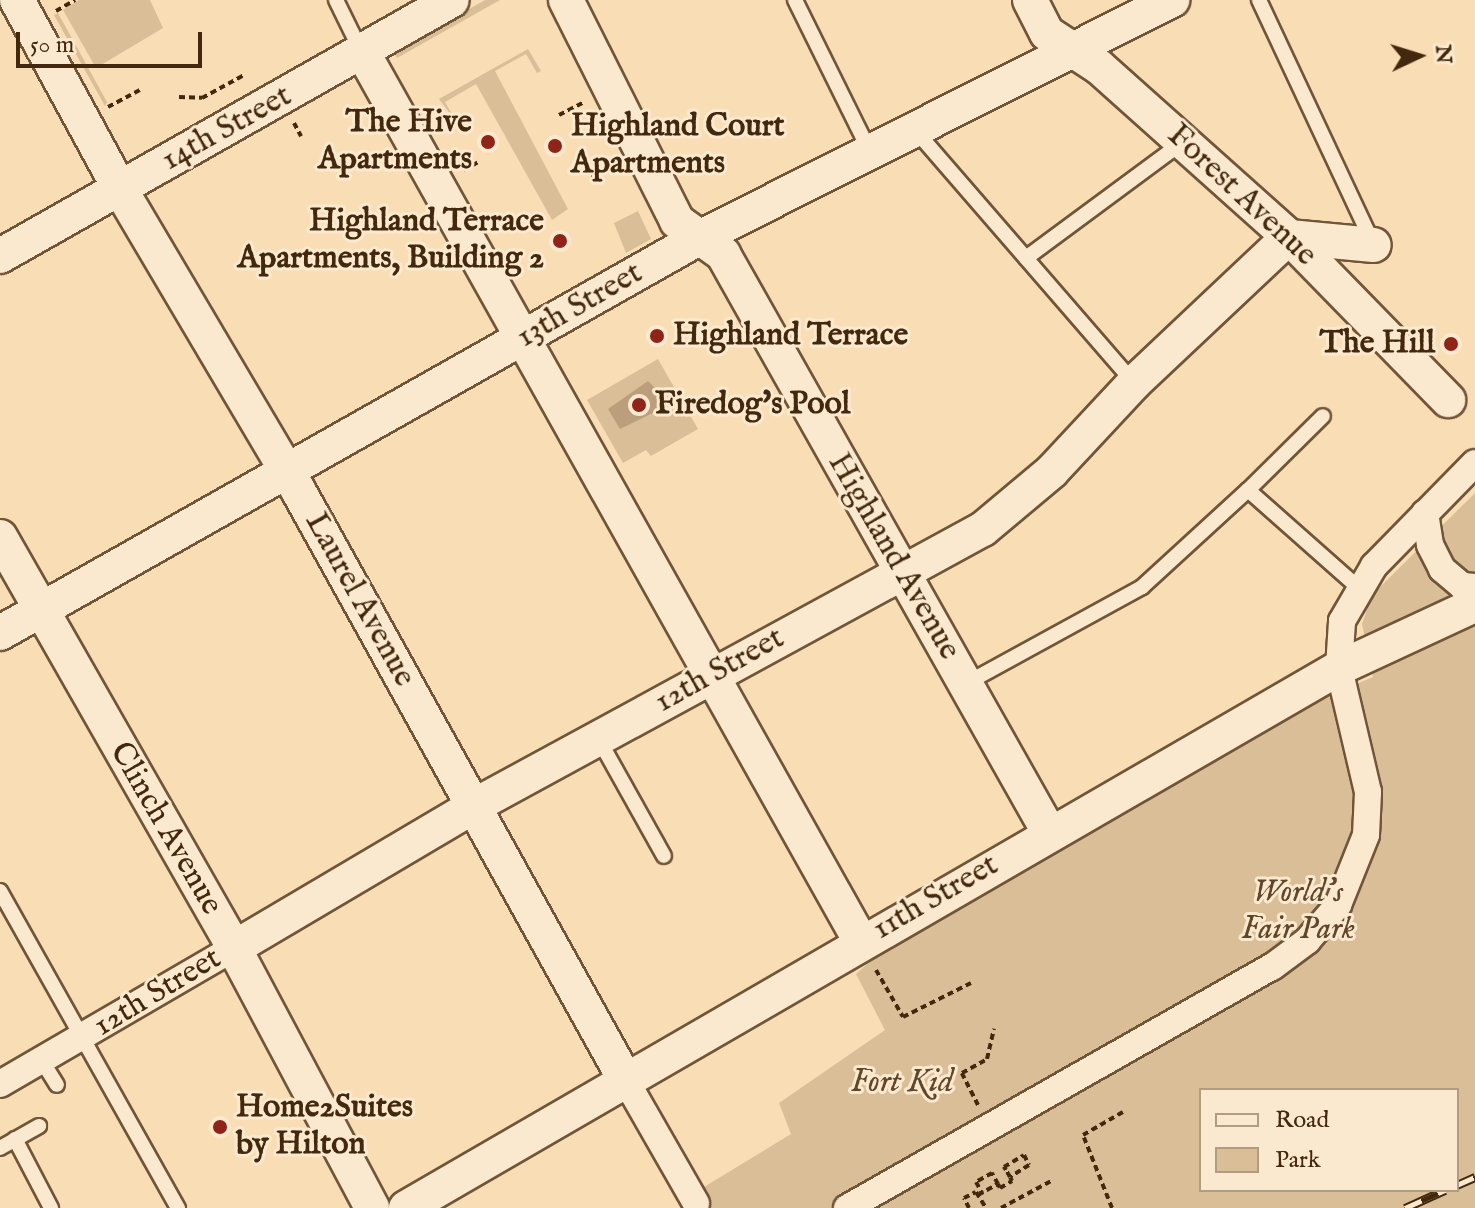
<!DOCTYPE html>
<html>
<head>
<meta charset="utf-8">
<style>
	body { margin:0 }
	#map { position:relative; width:1475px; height:1208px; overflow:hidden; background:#f9ddb5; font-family:"IM FELL English",serif }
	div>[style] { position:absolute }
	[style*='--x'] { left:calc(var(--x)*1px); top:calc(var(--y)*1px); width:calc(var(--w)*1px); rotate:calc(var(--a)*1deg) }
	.green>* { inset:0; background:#dabe98 }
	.water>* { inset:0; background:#bb9f7c }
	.path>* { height:4px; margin-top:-2px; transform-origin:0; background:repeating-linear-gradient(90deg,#43280d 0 6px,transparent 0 10px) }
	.roads { filter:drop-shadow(2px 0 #705537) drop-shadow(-2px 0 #705537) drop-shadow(0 2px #705537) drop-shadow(0 -2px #705537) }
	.service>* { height:14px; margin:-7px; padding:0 7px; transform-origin:7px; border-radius:7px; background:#fbe9cf }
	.minor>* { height:26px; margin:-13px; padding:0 13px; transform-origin:13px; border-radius:13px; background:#fbe9cf }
	.tertiary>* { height:34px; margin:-17px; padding:0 17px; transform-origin:17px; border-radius:17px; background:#fbe9cf }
	.rail>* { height:9px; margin-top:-4.5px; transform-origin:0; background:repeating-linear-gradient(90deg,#fbe9cf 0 18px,#43280d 0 36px); box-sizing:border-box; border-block:2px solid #43280d }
	.dots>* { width:22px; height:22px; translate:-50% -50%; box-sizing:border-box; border:4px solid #fbe9cf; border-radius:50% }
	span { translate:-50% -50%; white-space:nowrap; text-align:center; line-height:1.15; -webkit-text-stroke:6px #fbe9cf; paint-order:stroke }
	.poi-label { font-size:32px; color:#43280d; font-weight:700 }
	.right { translate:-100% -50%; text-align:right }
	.left { translate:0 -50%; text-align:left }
	.street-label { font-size:32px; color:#43280d }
	.park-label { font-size:32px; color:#614629; font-style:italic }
	.legend { position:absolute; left:1199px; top:1088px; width:260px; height:104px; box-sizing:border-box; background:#fbe9cf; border:2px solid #b19c81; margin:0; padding:10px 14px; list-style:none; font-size:24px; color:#43280d }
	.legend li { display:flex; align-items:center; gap:16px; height:40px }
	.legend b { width:40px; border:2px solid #b19c81 }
	.north { position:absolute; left:1379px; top:16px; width:80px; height:80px; -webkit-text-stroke:6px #fbe9cf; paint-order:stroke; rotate:86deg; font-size:22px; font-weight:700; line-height:32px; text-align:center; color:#43280d }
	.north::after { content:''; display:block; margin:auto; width:28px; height:36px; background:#43280d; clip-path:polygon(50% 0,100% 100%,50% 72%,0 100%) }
	.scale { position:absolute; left:16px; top:32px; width:186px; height:36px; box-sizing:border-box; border:4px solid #43280d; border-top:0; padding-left:10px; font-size:24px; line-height:28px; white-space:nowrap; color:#43280d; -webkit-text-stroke:6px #fbe9cf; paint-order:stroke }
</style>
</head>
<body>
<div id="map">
	<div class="green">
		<i style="clip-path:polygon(79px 0,150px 0,163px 28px,96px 68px,63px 10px)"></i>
		<i style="clip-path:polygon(485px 0,500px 0,397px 58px,394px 52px)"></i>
		<i style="clip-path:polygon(58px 13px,107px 102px,105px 106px,54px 15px)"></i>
		<i style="clip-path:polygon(528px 49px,541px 71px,537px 73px,526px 54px,495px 71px,568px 209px,552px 220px,476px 84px,445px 102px,457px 123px,439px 99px)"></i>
		<i style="clip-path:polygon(638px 211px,651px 239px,626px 253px,614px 223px)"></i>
		<i style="clip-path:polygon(658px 359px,698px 429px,651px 456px,646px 450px,623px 463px,587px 400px)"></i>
		<i style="clip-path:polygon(evenodd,1475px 493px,1475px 1208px,707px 1208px,699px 1190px,791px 1134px,779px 1103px,885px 1030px,856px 974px,882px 951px,1292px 711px,1373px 677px,1362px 624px,1372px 595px,1475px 493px,1201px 1090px,1457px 1090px,1457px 1190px,1201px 1190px,1201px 1090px)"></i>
	</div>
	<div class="water">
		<i style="clip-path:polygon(648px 381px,667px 400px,665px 407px,620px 429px,608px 409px)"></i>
	</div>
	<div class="path">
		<i style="--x:56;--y:11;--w:22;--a:-30"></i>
		<i style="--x:179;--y:97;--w:23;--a:2"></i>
		<i style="--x:202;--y:98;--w:48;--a:-28.7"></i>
		<i style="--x:108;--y:107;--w:36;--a:-28"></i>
		<i style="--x:559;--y:115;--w:29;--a:-27"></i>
		<i style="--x:294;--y:123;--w:15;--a:62"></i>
		<i style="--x:463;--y:170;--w:18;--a:-27"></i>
		<i style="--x:591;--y:176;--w:27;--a:-28"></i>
		<i style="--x:876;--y:970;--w:54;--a:60.1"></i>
		<i style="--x:903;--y:1017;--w:76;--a:-26.6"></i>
		<i style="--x:978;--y:1105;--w:36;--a:-117"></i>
		<i style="--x:962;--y:1073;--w:29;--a:-29"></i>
		<i style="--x:987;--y:1059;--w:31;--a:-77"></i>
		<i style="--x:998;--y:1184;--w:4;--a:63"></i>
		<i style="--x:1000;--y:1188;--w:14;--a:-30"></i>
		<i style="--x:1012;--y:1181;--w:4;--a:-117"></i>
		<i style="--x:1010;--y:1177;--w:8;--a:-120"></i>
		<i style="--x:1006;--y:1170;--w:4;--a:-124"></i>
		<i style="--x:1004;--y:1167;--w:23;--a:-31"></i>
		<i style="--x:1024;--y:1155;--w:11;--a:63"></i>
		<i style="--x:1029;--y:1165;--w:22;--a:148"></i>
		<i style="--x:978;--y:1195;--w:23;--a:-29"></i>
		<i style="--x:998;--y:1184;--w:13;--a:-119"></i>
		<i style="--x:992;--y:1173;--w:18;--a:151"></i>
		<i style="--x:976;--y:1182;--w:13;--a:61"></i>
		<i style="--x:969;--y:1208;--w:11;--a:-117"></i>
		<i style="--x:964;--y:1198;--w:13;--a:-27"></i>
		<i style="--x:976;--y:1192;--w:19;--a:58"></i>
		<i style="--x:1001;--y:1208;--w:57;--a:-28.4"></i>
		<i style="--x:1112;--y:1208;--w:79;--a:-111.7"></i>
		<i style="--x:1083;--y:1135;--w:46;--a:-29.9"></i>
	</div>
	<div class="roads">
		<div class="service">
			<i style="--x:336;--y:0;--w:59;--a:63.9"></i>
			<i style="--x:795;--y:0;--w:169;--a:63.7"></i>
			<i style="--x:1259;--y:0;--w:271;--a:64.9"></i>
			<i style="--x:915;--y:130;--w:335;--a:49.1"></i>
			<i style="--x:1026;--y:258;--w:195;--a:-36.5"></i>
			<i style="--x:1248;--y:490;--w:105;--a:-44.6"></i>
			<i style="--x:965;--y:684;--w:202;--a:-28.7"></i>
			<i style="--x:1142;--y:587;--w:144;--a:-42.5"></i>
			<i style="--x:1248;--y:490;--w:149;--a:41.5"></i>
			<i style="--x:598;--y:738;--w:135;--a:60.8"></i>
			<i style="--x:0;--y:891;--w:364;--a:60.7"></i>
			<i style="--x:42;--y:1061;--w:28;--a:58"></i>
			<i style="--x:15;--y:1139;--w:78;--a:62.4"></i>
			<i style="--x:0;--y:1148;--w:45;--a:-29.4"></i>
		</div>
		<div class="minor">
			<i style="--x:1425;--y:513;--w:32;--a:81"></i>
			<i style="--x:1430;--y:545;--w:27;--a:63"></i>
			<i style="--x:1442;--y:569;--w:26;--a:40"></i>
			<i style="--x:1462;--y:586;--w:13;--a:4"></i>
			<i style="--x:626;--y:1081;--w:141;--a:60.2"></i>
			<i style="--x:0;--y:1084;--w:271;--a:-30.2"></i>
			<i style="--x:847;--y:1208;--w:489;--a:-29.6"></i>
			<i style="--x:1272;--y:967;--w:44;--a:-36.6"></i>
			<i style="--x:1307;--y:941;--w:48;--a:-49.3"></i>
			<i style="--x:1338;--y:905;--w:75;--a:-68.2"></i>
			<i style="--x:1366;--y:835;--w:43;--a:-87.3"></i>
			<i style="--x:1368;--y:792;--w:127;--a:-103.2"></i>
			<i style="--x:1339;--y:668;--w:47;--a:-86.3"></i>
			<i style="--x:1342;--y:621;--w:64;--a:-59.8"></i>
			<i style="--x:1374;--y:566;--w:144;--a:-45.6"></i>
		</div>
		<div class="tertiary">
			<i style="--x:17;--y:0;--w:215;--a:61.4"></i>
			<i style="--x:120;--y:189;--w:350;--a:59.4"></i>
			<i style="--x:298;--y:490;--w:676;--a:60.97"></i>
			<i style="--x:566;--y:0;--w:247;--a:63.3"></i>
			<i style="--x:677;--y:221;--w:57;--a:35.7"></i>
			<i style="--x:723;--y:254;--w:664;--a:60.58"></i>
			<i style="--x:1030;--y:0;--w:37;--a:63"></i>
			<i style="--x:1047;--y:33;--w:62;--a:33.2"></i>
			<i style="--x:1099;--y:67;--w:255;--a:41.8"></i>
			<i style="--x:1289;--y:237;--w:228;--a:45.7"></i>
			<i style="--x:363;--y:53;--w:1019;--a:60.74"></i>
			<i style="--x:0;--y:256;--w:519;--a:-29.53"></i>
			<i style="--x:0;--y:537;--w:473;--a:60.3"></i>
			<i style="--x:234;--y:948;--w:294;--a:62"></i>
			<i style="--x:0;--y:633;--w:803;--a:-29.47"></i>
			<i style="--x:699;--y:238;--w:530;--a:-26.71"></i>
			<i style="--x:234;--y:948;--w:279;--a:-30.6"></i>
			<i style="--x:474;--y:806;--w:579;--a:-28.56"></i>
			<i style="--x:983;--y:529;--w:90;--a:-40"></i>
			<i style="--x:1052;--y:471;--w:120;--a:-47"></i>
			<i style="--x:1134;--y:383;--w:213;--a:-43.3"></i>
			<i style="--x:1289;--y:237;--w:85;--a:5.4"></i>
			<i style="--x:406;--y:1208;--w:1078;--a:-30.06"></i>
			<i style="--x:1339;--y:668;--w:150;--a:-24.9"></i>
		</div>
	</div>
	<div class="rail">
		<i style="--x:1457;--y:1185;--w:20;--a:-24"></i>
		<i style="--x:1405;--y:1208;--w:44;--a:-24.2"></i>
	</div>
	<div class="dots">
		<i style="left:488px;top:142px;background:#8f2418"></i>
		<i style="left:555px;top:146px;background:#8f2418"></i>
		<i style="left:560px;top:241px;background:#8f2418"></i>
		<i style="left:657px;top:336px;background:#8f2418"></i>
		<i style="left:1451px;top:344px;background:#8f2418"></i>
		<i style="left:639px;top:405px;background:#8f2418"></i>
		<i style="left:220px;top:1127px;background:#8f2418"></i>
	</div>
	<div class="poi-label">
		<span class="right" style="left:472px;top:142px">The Hive<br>Apartments</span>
		<span class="left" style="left:571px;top:146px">Highland Court<br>Apartments</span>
		<span class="right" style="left:544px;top:241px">Highland Terrace<br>Apartments, Building 2</span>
		<span class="left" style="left:673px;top:336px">Highland Terrace</span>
		<span class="right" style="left:1435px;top:344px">The Hill</span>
		<span class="left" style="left:655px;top:405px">Firedog's Pool</span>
		<span class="left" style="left:236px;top:1127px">Home2Suites<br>by Hilton</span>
	</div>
	<div class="street-label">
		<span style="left:227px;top:129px;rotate:-29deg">14th Street</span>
		<span style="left:1241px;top:196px;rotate:43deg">Forest Avenue</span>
		<span style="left:580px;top:306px;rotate:-30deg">13th Street</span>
		<span style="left:893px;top:557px;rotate:60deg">Highland Avenue</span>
		<span style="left:359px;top:600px;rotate:61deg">Laurel Avenue</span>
		<span style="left:720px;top:671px;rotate:-29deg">12th Street</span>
		<span style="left:165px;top:829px;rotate:60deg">Clinch Avenue</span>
		<span style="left:936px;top:898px;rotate:-30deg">11th Street</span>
		<span style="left:158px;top:993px;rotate:-31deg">12th Street</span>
	</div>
	<div class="park-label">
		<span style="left:1298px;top:912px">World's<br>Fair Park</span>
		<span style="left:902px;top:1083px">Fort Kid</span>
	</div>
	<ul class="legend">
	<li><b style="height:10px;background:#fbe9cf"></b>Road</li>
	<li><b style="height:22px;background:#dabe98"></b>Park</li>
	</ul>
	<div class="north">N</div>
	<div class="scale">50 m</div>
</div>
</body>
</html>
